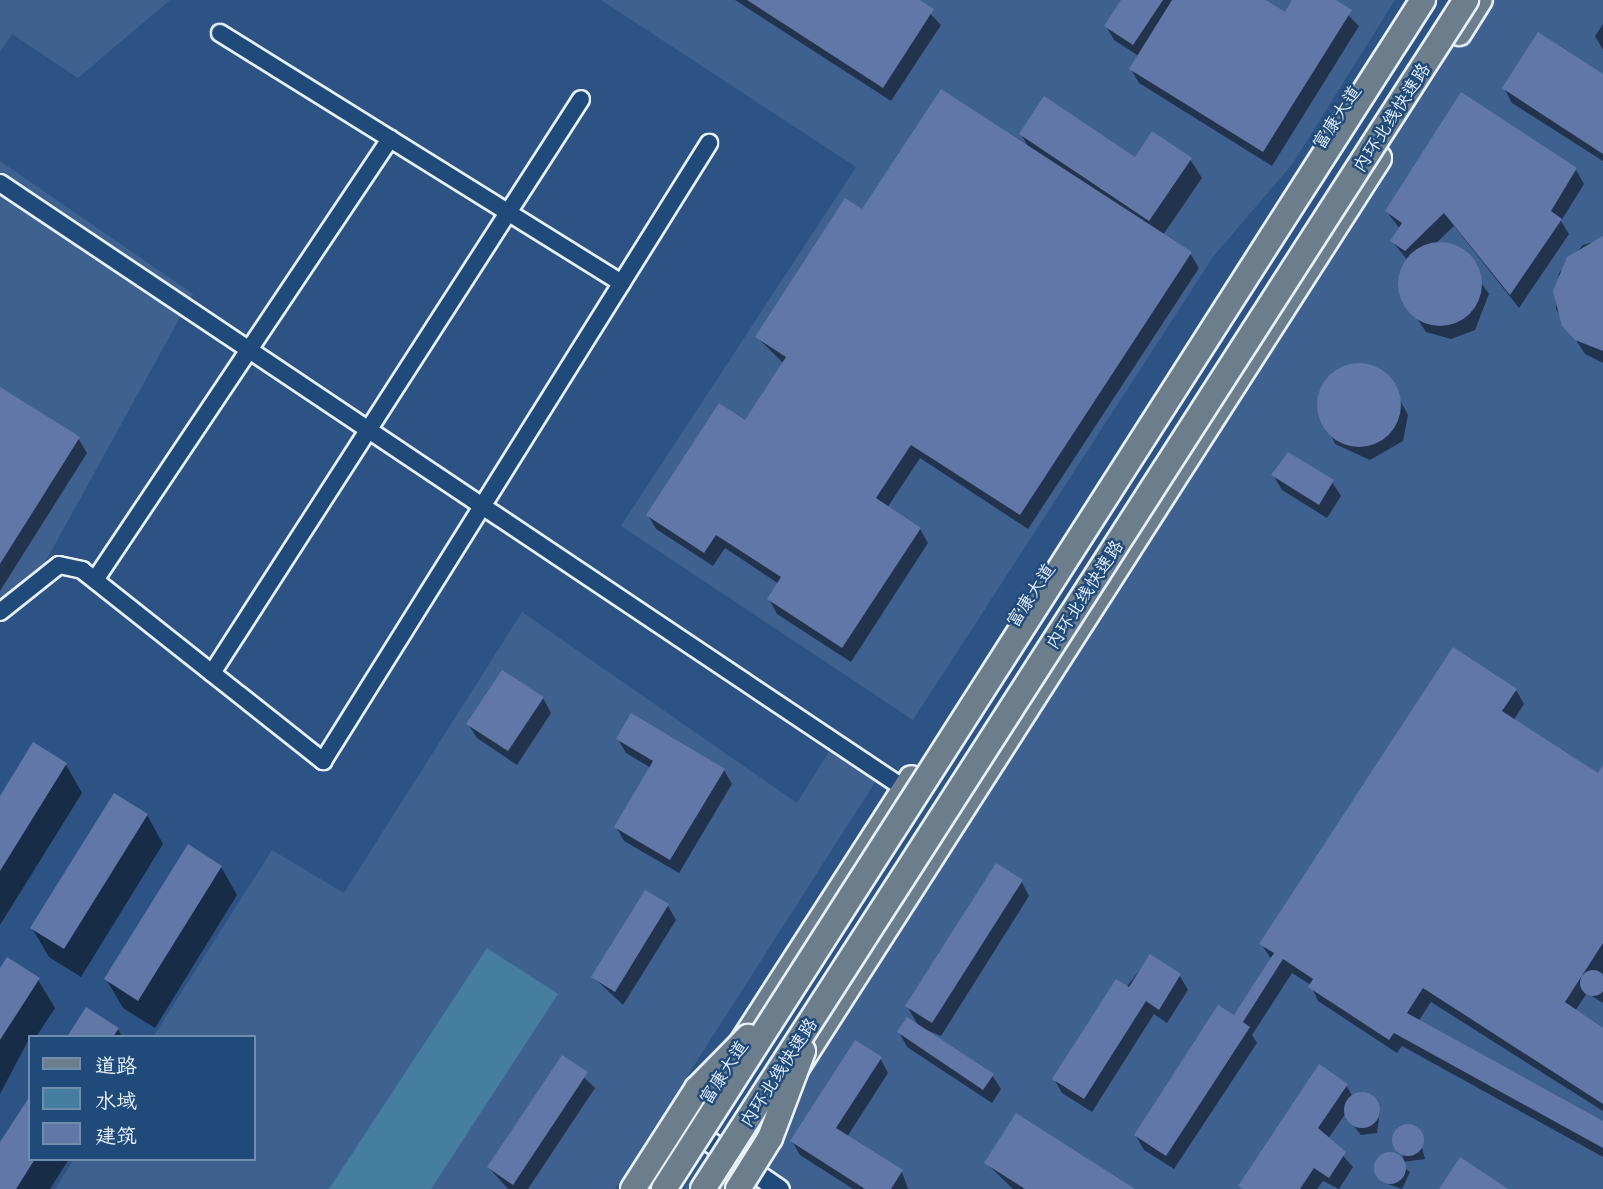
<!DOCTYPE html>
<html>
<head>
<meta charset="utf-8">
<style>
	body { margin:0 }
	#map { position:relative; width:1603px; height:1189px; overflow:hidden; background:#2c5383; font-family:"Playpen Sans","LXGW WenKai TC",sans-serif }
	div>[style] { position:absolute }
	[style*='--x'] { left:calc(var(--x)*1px); top:calc(var(--y)*1px); width:calc(var(--w)*1px); rotate:calc(var(--a)*1deg) }
	.built>* { inset:0; background:#3f6190 }
	.water>* { inset:0; background:#467ea1 }
	.shadow>* { inset:0; background:#0007 }
	.building>* { inset:0; background:#6077a8 }
	.round { border-radius:50% }
	.roads { filter:drop-shadow(2px 0 #e8f1f8) drop-shadow(-2px 0 #e8f1f8) drop-shadow(0 2px #e8f1f8) drop-shadow(0 -2px #e8f1f8) }
	.minor>* { height:16px; margin:-8px; padding:0 8px; transform-origin:8px; border-radius:8px; background:#1f4a7a }
	.tertiary>* { height:19px; margin:-9.5px; padding:0 9.5px; transform-origin:9.5px; border-radius:9.5px; background:#1f4a7a }
	.primary>* { height:24px; margin:-12px; padding:0 12px; transform-origin:12px; border-radius:12px; background:#6c7d8c }
	.bridges { filter:drop-shadow(2px 0 #e8f1f8) drop-shadow(-2px 0 #e8f1f8) drop-shadow(0 2px #e8f1f8) drop-shadow(0 -2px #e8f1f8) }
	.trunk-bridge>* { height:24px; margin:-12px; padding:0 12px; transform-origin:12px; border-radius:12px; background:#6c7d8c }
	span { translate:-50% -50%; white-space:nowrap; text-align:center; line-height:1.15; -webkit-text-stroke:5px #1f4a7a; paint-order:stroke }
	.street-label { font-size:18px; color:#e8f1f8 }
	.legend { position:absolute; left:28px; top:1035px; width:228px; height:126px; box-sizing:border-box; background:#1f4a7a; border:2px solid #6f8dac; margin:0; padding:9px 12px; list-style:none; font-size:21px; color:#e8f1f8 }
	.legend li { display:flex; align-items:center; gap:14px; height:35px }
	.legend b { width:35px; border:2px solid #6f8dac }
</style>
</head>
<body>
<div id="map">
	<div class="built">
		<i style="clip-path:polygon(0 0,170px 0,78px 78px,12px 34px,0 52px)"></i>
		<i style="clip-path:polygon(601px 0,1395px 0,1293px 163px,1213px 257px,913px 720px,621px 526px,856px 167px)"></i>
		<i style="clip-path:polygon(1480px 0,1603px 0,1603px 1189px,684px 1189px,702px 1161px,726px 1176px)"></i>
		<i style="clip-path:polygon(0 161px,193px 294px,43px 566px,0 609px)"></i>
		<i style="clip-path:polygon(522px 612px,797px 803px,835px 742px,881px 773px,615px 1189px,55px 1189px,74px 1159px,254px 1159px,254px 1037px,153px 1037px,272px 850px,344px 893px)"></i>
	</div>
	<div class="water">
		<i style="clip-path:polygon(487px 948px,558px 994px,431px 1189px,329px 1189px)"></i>
	</div>
	<div class="shadow">
		<i style="clip-path:polygon(735px 0,917px 0,941px 25px,891px 101px)"></i>
		<i style="clip-path:polygon(1123px 0,1263px 0,1286px 14px,1295px 0,1333px 0,1359px 26px,1272px 166px,1139px 83px,1131px 69px,1139px 56px,1114px 40px,1106px 26px)"></i>
		<i style="clip-path:polygon(1603px 24px,1603px 50px,1595px 36px)"></i>
		<i style="clip-path:polygon(1603px 76px,1603px 161px,1512px 103px,1504px 88px)"></i>
		<i style="clip-path:polygon(1462px 95px,1576px 170px,1584px 184px,1561px 221px,1569px 234px,1519px 308px,1454px 226px,1434px 245px,1457px 247px,1489px 294px,1475px 330px,1451px 339px,1426px 332px,1402px 296px,1408px 261px,1392px 241px,1400px 229px,1387px 212px)"></i>
		<i style="clip-path:polygon(1021px 134px,1135px 160px,1190px 159px,1202px 178px,1163px 235px,1190px 253px,1199px 268px,1028px 529px,920px 458px,887px 508px,920px 529px,928px 543px,851px 662px,777px 614px,769px 599px,779px 584px,725px 548px,713px 566px,656px 529px,648px 515px,746px 422px,784px 364px,757px 337px,863px 212px,1029px 148px)"></i>
		<i style="clip-path:polygon(1603px 239px,1603px 363px,1585px 354px,1556px 309px,1559px 273px,1583px 245px)"></i>
		<i style="clip-path:polygon(1363px 365px,1387px 376px,1408px 415px,1403px 441px,1370px 460px,1335px 444px,1319px 404px,1338px 370px)"></i>
		<i style="clip-path:polygon(0 389px,78px 438px,87px 453px,0 591px)"></i>
		<i style="clip-path:polygon(1273px 475px,1332px 482px,1341px 496px,1327px 518px,1282px 490px)"></i>
		<i style="clip-path:polygon(1516px 690px,1524px 704px,1513px 721px,1598px 776px,1603px 769px,1603px 1003px,1587px 993px,1575px 1011px,1603px 1030px,1603px 1111px,1431px 1002px,1418px 1022px,1603px 1123px,1603px 1157px,1402px 1046px,1397px 1053px,1318px 1001px,1311px 985px,1292px 973px,1252px 1035px,1257px 1043px,1174px 1169px,1144px 1150px,1136px 1136px,1235px 1018px,1272px 960px,1261px 944px)"></i>
		<i style="clip-path:polygon(543px 698px,551px 713px,517px 765px,477px 738px,468px 724px)"></i>
		<i style="clip-path:polygon(618px 739px,724px 770px,732px 784px,679px 873px,624px 841px,616px 827px,651px 768px,626px 753px)"></i>
		<i style="clip-path:polygon(66px 765px,82px 793px,0 925px,0 799px)"></i>
		<i style="clip-path:polygon(147px 815px,163px 844px,81px 977px,49px 957px,32px 928px)"></i>
		<i style="clip-path:polygon(221px 867px,237px 895px,155px 1028px,123px 1008px,106px 979px)"></i>
		<i style="clip-path:polygon(1021px 881px,1029px 896px,941px 1036px,922px 1028px,992px 1075px,1001px 1089px,992px 1103px,907px 1047px,899px 1032px,919px 1027px,907px 1006px)"></i>
		<i style="clip-path:polygon(668px 906px,676px 920px,623px 1005px,593px 977px)"></i>
		<i style="clip-path:polygon(1150px 957px,1180px 976px,1188px 990px,1167px 1023px,1154px 1014px,1092px 1112px,1062px 1093px,1054px 1079px)"></i>
		<i style="clip-path:polygon(0 971px,38px 980px,55px 1008px,36px 1037px,30px 1037px,0 1094px)"></i>
		<i style="clip-path:polygon(118px 1029px,122px 1037px,69px 1037px)"></i>
		<i style="clip-path:polygon(563px 1057px,595px 1088px,528px 1189px,508px 1189px,489px 1168px)"></i>
		<i style="clip-path:polygon(880px 1058px,888px 1073px,847px 1137px,902px 1172px,908px 1189px,853px 1189px,800px 1155px,792px 1141px)"></i>
		<i style="clip-path:polygon(1346px 1085px,1353px 1097px,1375px 1101px,1380px 1110px,1377px 1133px,1361px 1135px,1349px 1120px,1352px 1104px,1328px 1139px,1353px 1167px,1339px 1189px,1323px 1181px,1317px 1189px,1242px 1189px)"></i>
		<i style="clip-path:polygon(1417px 1129px,1425px 1159px,1404px 1162px,1398px 1131px)"></i>
		<i style="clip-path:polygon(0 1145px,30px 1159px,69px 1159px,50px 1189px,0 1189px)"></i>
		<i style="clip-path:polygon(1386px 1155px,1410px 1172px,1402px 1189px,1382px 1182px,1376px 1173px)"></i>
		<i style="clip-path:polygon(986px 1163px,1132px 1189px,1013px 1189px)"></i>
	</div>
	<div class="building">
		<i style="clip-path:polygon(747px 0,920px 0,934px 9px,883px 88px)"></i>
		<i style="clip-path:polygon(1121px 0,1163px 0,1133px 45px,1104px 26px)"></i>
		<i style="clip-path:polygon(1172px 0,1266px 0,1285px 12px,1292px 0,1336px 0,1352px 10px,1263px 152px,1129px 69px)"></i>
		<i style="clip-path:polygon(1538px 32px,1603px 74px,1603px 154px,1502px 88px)"></i>
		<i style="clip-path:polygon(941px 89px,1192px 252px,1020px 515px,911px 445px,876px 498px,921px 528px,842px 648px,767px 599px,781px 577px,716px 535px,704px 553px,646px 515px,719px 403px,745px 420px,786px 357px,755px 337px,845px 198px,862px 209px)"></i>
		<i style="clip-path:polygon(1461px 92px,1577px 168px,1551px 211px,1562px 219px,1510px 295px,1444px 213px,1405px 251px,1390px 241px,1402px 223px,1385px 211px)"></i>
		<i style="clip-path:polygon(1044px 96px,1135px 157px,1152px 131px,1192px 158px,1149px 221px,1019px 134px)"></i>
		<i style="clip-path:polygon(1603px 236px,1603px 351px,1575px 340px,1562px 326px,1553px 291px,1567px 257px)"></i>
		<i class="round" style="left:1398px;top:242px;width:84px;height:84px"></i>
		<i class="round" style="left:1317px;top:363px;width:84px;height:84px"></i>
		<i style="clip-path:polygon(0 387px,80px 437px,0 564px)"></i>
		<i style="clip-path:polygon(1288px 452px,1334px 480px,1319px 505px,1271px 475px)"></i>
		<i style="clip-path:polygon(1453px 647px,1517px 689px,1502px 711px,1598px 773px,1603px 765px,1603px 943px,1565px 1002px,1603px 1028px,1603px 1104px,1423px 988px,1407px 1013px,1603px 1121px,1603px 1148px,1394px 1033px,1389px 1040px,1308px 987px,1313px 979px,1283px 959px,1243px 1022px,1250px 1027px,1166px 1156px,1134px 1135px,1218px 1005px,1234px 1015px,1274px 953px,1259px 944px)"></i>
		<i style="clip-path:polygon(502px 670px,544px 697px,508px 751px,466px 724px)"></i>
		<i style="clip-path:polygon(631px 713px,725px 769px,670px 860px,614px 827px,653px 761px,616px 739px)"></i>
		<i style="clip-path:polygon(33px 742px,67px 763px,0 871px,0 796px)"></i>
		<i style="clip-path:polygon(114px 793px,148px 814px,64px 949px,30px 928px)"></i>
		<i style="clip-path:polygon(188px 844px,222px 866px,138px 1001px,104px 979px)"></i>
		<i style="clip-path:polygon(996px 863px,1023px 880px,932px 1023px,905px 1006px)"></i>
		<i style="clip-path:polygon(645px 890px,669px 904px,615px 992px,591px 977px)"></i>
		<i style="clip-path:polygon(1150px 954px,1181px 974px,1159px 1010px,1146px 1001px,1084px 1099px,1052px 1079px,1116px 979px,1129px 987px)"></i>
		<i style="clip-path:polygon(7px 957px,40px 978px,0 1040px,0 968px)"></i>
		<i class="round" style="left:1580px;top:970px;width:26px;height:26px"></i>
		<i style="clip-path:polygon(86px 1007px,119px 1028px,113px 1037px,67px 1037px)"></i>
		<i style="clip-path:polygon(907px 1017px,994px 1074px,983px 1090px,897px 1032px)"></i>
		<i style="clip-path:polygon(855px 1040px,882px 1057px,836px 1128px,903px 1170px,891px 1189px,865px 1189px,790px 1141px)"></i>
		<i style="clip-path:polygon(562px 1055px,588px 1072px,513px 1185px,487px 1167px)"></i>
		<i style="clip-path:polygon(1319px 1064px,1348px 1084px,1318px 1128px,1346px 1152px,1329px 1178px,1314px 1168px,1300px 1189px,1243px 1189px,1238px 1186px)"></i>
		<i class="round" style="left:1344px;top:1092px;width:36px;height:36px"></i>
		<i style="clip-path:polygon(30px 1096px,30px 1159px,35px 1159px,16px 1189px,0 1189px,0 1142px)"></i>
		<i style="clip-path:polygon(1016px 1113px,1135px 1189px,1025px 1189px,984px 1163px)"></i>
		<i class="round" style="left:1392px;top:1124px;width:32px;height:32px"></i>
		<i class="round" style="left:1374px;top:1152px;width:32px;height:32px"></i>
		<i style="clip-path:polygon(1460px 1157px,1508px 1189px,1439px 1189px)"></i>
	</div>
	<div class="roads">
		<div class="minor">
			<i style="--x:220;--y:33;--w:473;--a:31.9"></i>
			<i style="--x:0;--y:183;--w:1089;--a:33.81"></i>
			<i style="--x:95;--y:580;--w:531;--a:-56.22"></i>
			<i style="--x:0;--y:612;--w:75;--a:-38.5"></i>
			<i style="--x:59;--y:565;--w:24;--a:12"></i>
			<i style="--x:82;--y:570;--w:308;--a:38.4"></i>
			<i style="--x:323;--y:761;--w:729;--a:-58.01"></i>
			<i style="--x:212;--y:673;--w:682;--a:-57.26"></i>
		</div>
		<div class="tertiary">
			<i style="--x:688;--y:1127;--w:110;--a:34.3"></i>
		</div>
		<div class="primary">
			<i style="--x:1459;--y:33;--w:39;--a:-58"></i>
			<i style="--x:648;--y:1189;--w:488;--a:-57.3"></i>
			<i style="--x:719;--y:1189;--w:1224;--a:-57.37"></i>
		</div>
	</div>
	<div class="bridges">
		<div class="trunk-bridge">
			<i style="--x:633;--y:1189;--w:119;--a:-57.4"></i>
			<i style="--x:697;--y:1089;--w:73;--a:-45.6"></i>
			<i style="--x:664;--y:1189;--w:1411;--a:-57.45"></i>
			<i style="--x:703;--y:1189;--w:1413;--a:-57.31"></i>
			<i style="--x:738;--y:1189;--w:60;--a:-57.9"></i>
			<i style="--x:770;--y:1138;--w:93;--a:-69.2"></i>
		</div>
	</div>
	<div class="street-label">
		<span style="left:1336px;top:117px;rotate:-57deg">富康大道</span>
		<span style="left:1391px;top:117px;rotate:-57deg">内环北线快速路</span>
		<span style="left:1084px;top:594px;rotate:-57deg">内环北线快速路</span>
		<span style="left:1030px;top:595px;rotate:-57deg">富康大道</span>
		<span style="left:723px;top:1072px;rotate:-57deg">富康大道</span>
		<span style="left:778px;top:1072px;rotate:-57deg">内环北线快速路</span>
	</div>
	<ul class="legend">
	<li><b style="height:9px;background:#6c7d8c"></b>道路</li>
	<li><b style="height:19px;background:#467ea1"></b>水域</li>
	<li><b style="height:19px;background:#6077a8"></b>建筑</li>
	</ul>
</div>
</body>
</html>
